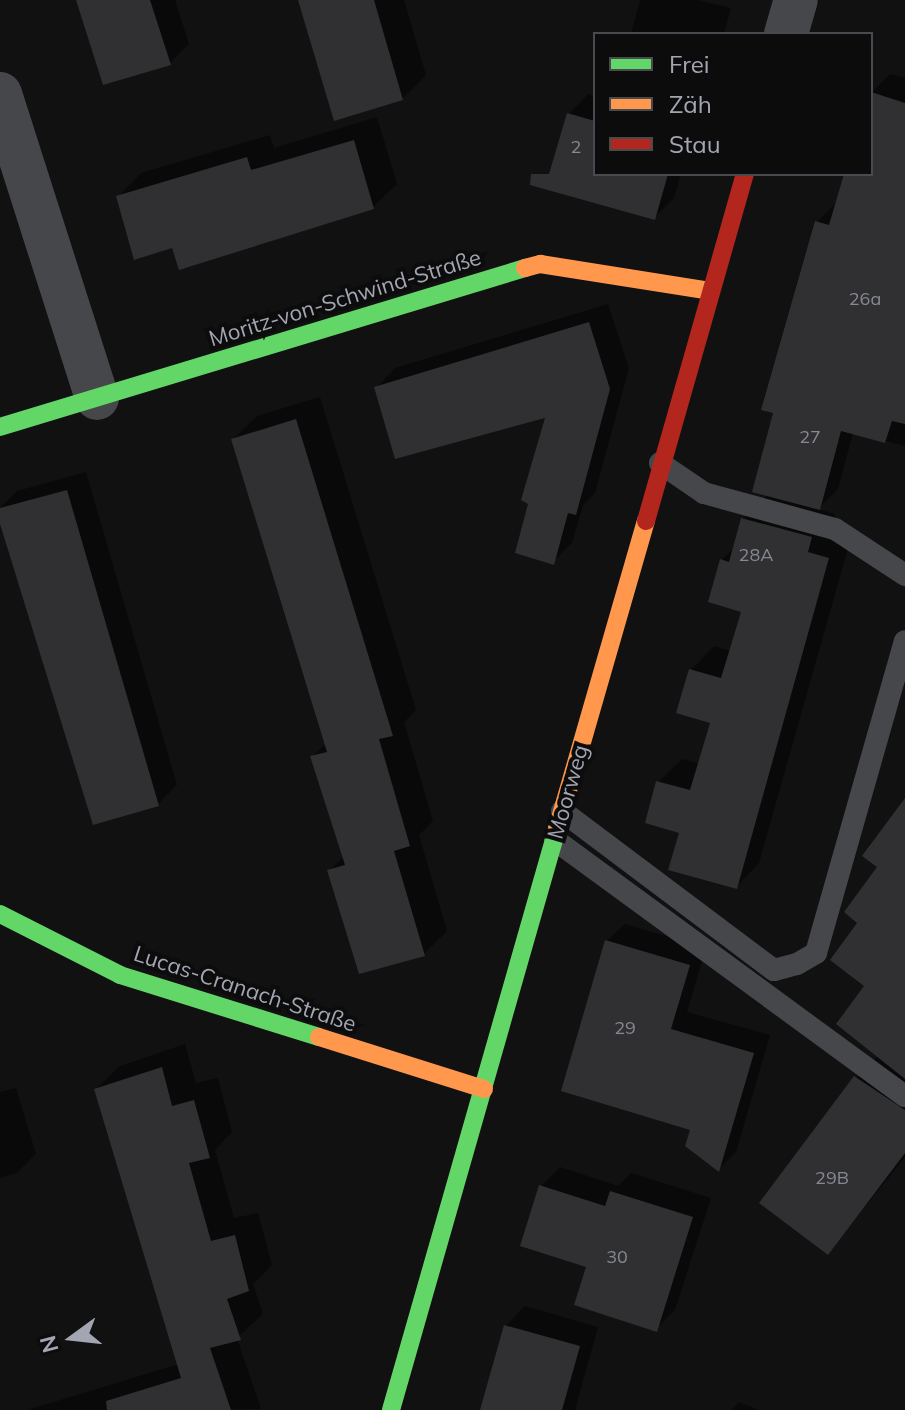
<!DOCTYPE html>
<html>
<head>
<meta charset="utf-8">
<style>
	body { margin:0 }
	#map { position:relative; width:905px; height:1410px; overflow:hidden; background:#111112; font-family:Mulish,sans-serif }
	div>[style] { position:absolute }
	[style*='--x'] { left:calc(var(--x)*1px); top:calc(var(--y)*1px); width:calc(var(--w)*1px); rotate:calc(var(--a)*1deg) }
	.shadow>* { inset:0; background:#0007 }
	.building>* { inset:0; background:#303032 }
	.lane>* { height:22px; margin:-11px; padding:0 11px; transform-origin:11px; border-radius:11px; background:#46474a }
	.street>* { height:44px; margin:-22px; padding:0 22px; transform-origin:22px; border-radius:22px; background:#46474a }
	.fast>* { height:18px; margin:-9px; padding:0 9px; transform-origin:9px; border-radius:9px; background:#63d668 }
	.slow>* { height:18px; margin:-9px; padding:0 9px; transform-origin:9px; border-radius:9px; background:#ff974d }
	.jam>* { height:18px; margin:-9px; padding:0 9px; transform-origin:9px; border-radius:9px; background:#b3261e }
	span { translate:-50% -50%; white-space:nowrap; text-align:center; line-height:1.15; -webkit-text-stroke:8px #0c0c0d; paint-order:stroke }
	.number-label { font-size:18px; color:#868892 }
	.number-label span { -webkit-text-stroke-width:0 }
	.street-label { font-size:22px; color:#a3a6b2 }
	.legend { position:absolute; left:593px; top:32px; width:280px; height:144px; box-sizing:border-box; background:#0c0c0d; border:2px solid #484a4f; margin:0; padding:10px 14px; list-style:none; font-size:24px; color:#a3a6b2 }
	.legend li { display:flex; align-items:center; gap:16px; height:40px }
	.legend b { width:40px; border:2px solid #484a4f }
	.north { position:absolute; left:32px; top:1298px; width:80px; height:80px; -webkit-text-stroke:6px #0c0c0d; paint-order:stroke; rotate:255deg; font-size:22px; font-weight:700; line-height:32px; text-align:center; color:#a3a6b2 }
	.north::after { content:''; display:block; margin:auto; width:28px; height:36px; background:#a3a6b2; clip-path:polygon(50% 0,100% 100%,50% 72%,0 100%) }
</style>
</head>
<body>
<div id="map">
	<div class="shadow">
		<i style="clip-path:polygon(79px 0,175px 0,189px 44px,170px 63px)"></i>
		<i style="clip-path:polygon(300px 0,404px 0,426px 75px,402px 99px)"></i>
		<i style="clip-path:polygon(640px 0,697px 0,731px 8px,724px 34px,631px 34px)"></i>
		<i style="clip-path:polygon(890px 74px,905px 78px,905px 446px,853px 433px,838px 489px,818px 509px,835px 514px,831px 528px,852px 534px,759px 863px,736px 887px,682px 831px,658px 782px,682px 759px,700px 764px,712px 721px,691px 670px,714px 646px,731px 651px,743px 610px,722px 560px,735px 547px,743px 519px,768px 494px,776px 412px,817px 222px,836px 203px,846px 174px,871px 174px,871px 93px)"></i>
		<i style="clip-path:polygon(588px 94px,595px 97px,595px 174px,681px 174px,674px 198px,655px 217px,547px 187px,569px 114px)"></i>
		<i style="clip-path:polygon(377px 117px,397px 184px,373px 207px,118px 197px,141px 173px,270px 135px,274px 148px)"></i>
		<i style="clip-path:polygon(608px 304px,629px 368px,595px 493px,583px 505px,572px 543px,553px 562px,548px 415px,376px 388px,395px 368px)"></i>
		<i style="clip-path:polygon(320px 397px,416px 710px,404px 722px,433px 821px,419px 835px,447px 931px,424px 954px,330px 870px,344px 856px,312px 757px,326px 743px,233px 439px,257px 416px)"></i>
		<i style="clip-path:polygon(86px 472px,177px 785px,158px 804px,0 517px,0 508px,17px 491px)"></i>
		<i style="clip-path:polygon(905px 807px,905px 1157px,828px 1253px,856px 1078px,878px 1056px,860px 922px)"></i>
		<i style="clip-path:polygon(625px 924px,706px 948px,687px 1012px,770px 1035px,736px 1152px,719px 1169px,607px 941px)"></i>
		<i style="clip-path:polygon(185px 1044px,196px 1083px,218px 1078px,232px 1132px,215px 1150px,234px 1218px,258px 1213px,272px 1265px,253px 1284px,263px 1314px,237px 1338px,261px 1409px,27px 1410px,179px 1364px,96px 1089px,120px 1066px)"></i>
		<i style="clip-path:polygon(16px 1088px,36px 1154px,17px 1173px,0 1178px,0 1092px)"></i>
		<i style="clip-path:polygon(560px 1167px,618px 1186px,631px 1173px,711px 1198px,675px 1310px,656px 1329px,541px 1186px)"></i>
		<i style="clip-path:polygon(525px 1306px,598px 1327px,575px 1410px,482px 1410px,506px 1326px)"></i>
		<i style="clip-path:polygon(739px 1402px,759px 1410px,731px 1410px)"></i>
	</div>
	<div class="building">
		<i style="clip-path:polygon(76px 0,150px 0,171px 65px,103px 85px)"></i>
		<i style="clip-path:polygon(298px 0,374px 0,403px 100px,334px 121px)"></i>
		<i style="clip-path:polygon(871px 92px,905px 103px,905px 424px,892px 421px,885px 443px,841px 431px,820px 510px,752px 492px,773px 413px,761px 410px,815px 221px,829px 225px,844px 174px,871px 174px)"></i>
		<i style="clip-path:polygon(567px 113px,595px 121px,595px 174px,668px 174px,655px 220px,530px 185px,531px 174px,549px 174px)"></i>
		<i style="clip-path:polygon(354px 140px,374px 209px,179px 270px,172px 248px,134px 260px,116px 196px,247px 157px,251px 170px)"></i>
		<i style="clip-path:polygon(589px 322px,610px 389px,576px 515px,568px 513px,554px 565px,515px 553px,528px 504px,521px 500px,545px 418px,395px 459px,374px 387px)"></i>
		<i style="clip-path:polygon(296px 419px,393px 736px,379px 739px,410px 846px,394px 851px,425px 956px,359px 974px,327px 870px,345px 865px,310px 756px,327px 752px,231px 439px)"></i>
		<i style="clip-path:polygon(67px 490px,159px 806px,93px 825px,0 524px,0 508px)"></i>
		<i style="clip-path:polygon(741px 518px,812px 537px,808px 552px,829px 558px,737px 889px,668px 870px,679px 833px,645px 823px,656px 781px,690px 790px,710px 723px,676px 713px,689px 669px,721px 678px,741px 612px,708px 602px,720px 559px,729px 562px)"></i>
		<i style="clip-path:polygon(905px 798px,905px 1079px,836px 1024px,864px 986px,830px 960px,857px 923px,844px 912px,877px 867px,862px 856px)"></i>
		<i style="clip-path:polygon(605px 940px,690px 965px,671px 1029px,754px 1053px,719px 1172px,685px 1146px,690px 1130px,561px 1091px)"></i>
		<i style="clip-path:polygon(162px 1067px,172px 1106px,194px 1100px,210px 1158px,189px 1163px,211px 1241px,235px 1235px,249px 1291px,227px 1299px,241px 1340px,210px 1348px,231px 1410px,107px 1410px,106px 1401px,181px 1378px,94px 1089px)"></i>
		<i style="clip-path:polygon(854px 1076px,905px 1110px,905px 1153px,828px 1255px,759px 1203px)"></i>
		<i style="clip-path:polygon(539px 1185px,605px 1206px,610px 1191px,693px 1217px,657px 1332px,574px 1305px,586px 1267px,520px 1246px)"></i>
		<i style="clip-path:polygon(504px 1325px,580px 1346px,562px 1410px,480px 1410px)"></i>
	</div>
	<div class="lane">
		<i style="--x:660;--y:463;--w:53;--a:34.3"></i>
		<i style="--x:704;--y:493;--w:136;--a:15.4"></i>
		<i style="--x:835;--y:529;--w:84;--a:33.3"></i>
		<i style="--x:562;--y:811;--w:265;--a:36.9"></i>
		<i style="--x:774;--y:970;--w:24;--a:-15"></i>
		<i style="--x:797;--y:964;--w:22;--a:-30"></i>
		<i style="--x:816;--y:953;--w:324;--a:-74.1"></i>
		<i style="--x:555;--y:840;--w:434;--a:36.2"></i>
	</div>
	<div class="street">
		<i style="--x:786;--y:34;--w:35;--a:-74"></i>
		<i style="--x:0;--y:94;--w:319;--a:72.3"></i>
	</div>
	<div class="fast">
		<i style="--x:0;--y:427;--w:549;--a:-16.85"></i>
		<i style="--x:0;--y:914;--w:135;--a:26.9"></i>
		<i style="--x:120;--y:975;--w:208;--a:17.3"></i>
		<i style="--x:391;--y:1410;--w:604;--a:-74.05"></i>
	</div>
	<div class="slow">
		<i style="--x:525;--y:268;--w:16;--a:-15"></i>
		<i style="--x:540;--y:264;--w:172;--a:9"></i>
		<i style="--x:557;--y:829;--w:321;--a:-73.9"></i>
		<i style="--x:319;--y:1037;--w:173;--a:17.5"></i>
	</div>
	<div class="jam">
		<i style="--x:646;--y:521;--w:361;--a:-74.1"></i>
	</div>
	<div class="number-label">
		<span style="left:576px;top:147px">2</span>
		<span style="left:865px;top:299px">26a</span>
		<span style="left:810px;top:437px">27</span>
		<span style="left:756px;top:555px">28A</span>
		<span style="left:625px;top:1028px">29</span>
		<span style="left:832px;top:1178px">29B</span>
		<span style="left:617px;top:1257px">30</span>
	</div>
	<div class="street-label">
		<span style="left:345px;top:298px;rotate:-17deg">Moritz-von-Schwind-Straße</span>
		<span style="left:568px;top:792px;rotate:-74deg">Moorweg</span>
		<span style="left:245px;top:989px;rotate:18deg">Lucas-Cranach-Straße</span>
	</div>
	<ul class="legend">
	<li><b style="height:10px;background:#63d668"></b>Frei</li>
	<li><b style="height:10px;background:#ff974d"></b>Zäh</li>
	<li><b style="height:10px;background:#b3261e"></b>Stau</li>
	</ul>
	<div class="north">N</div>
</div>
</body>
</html>
